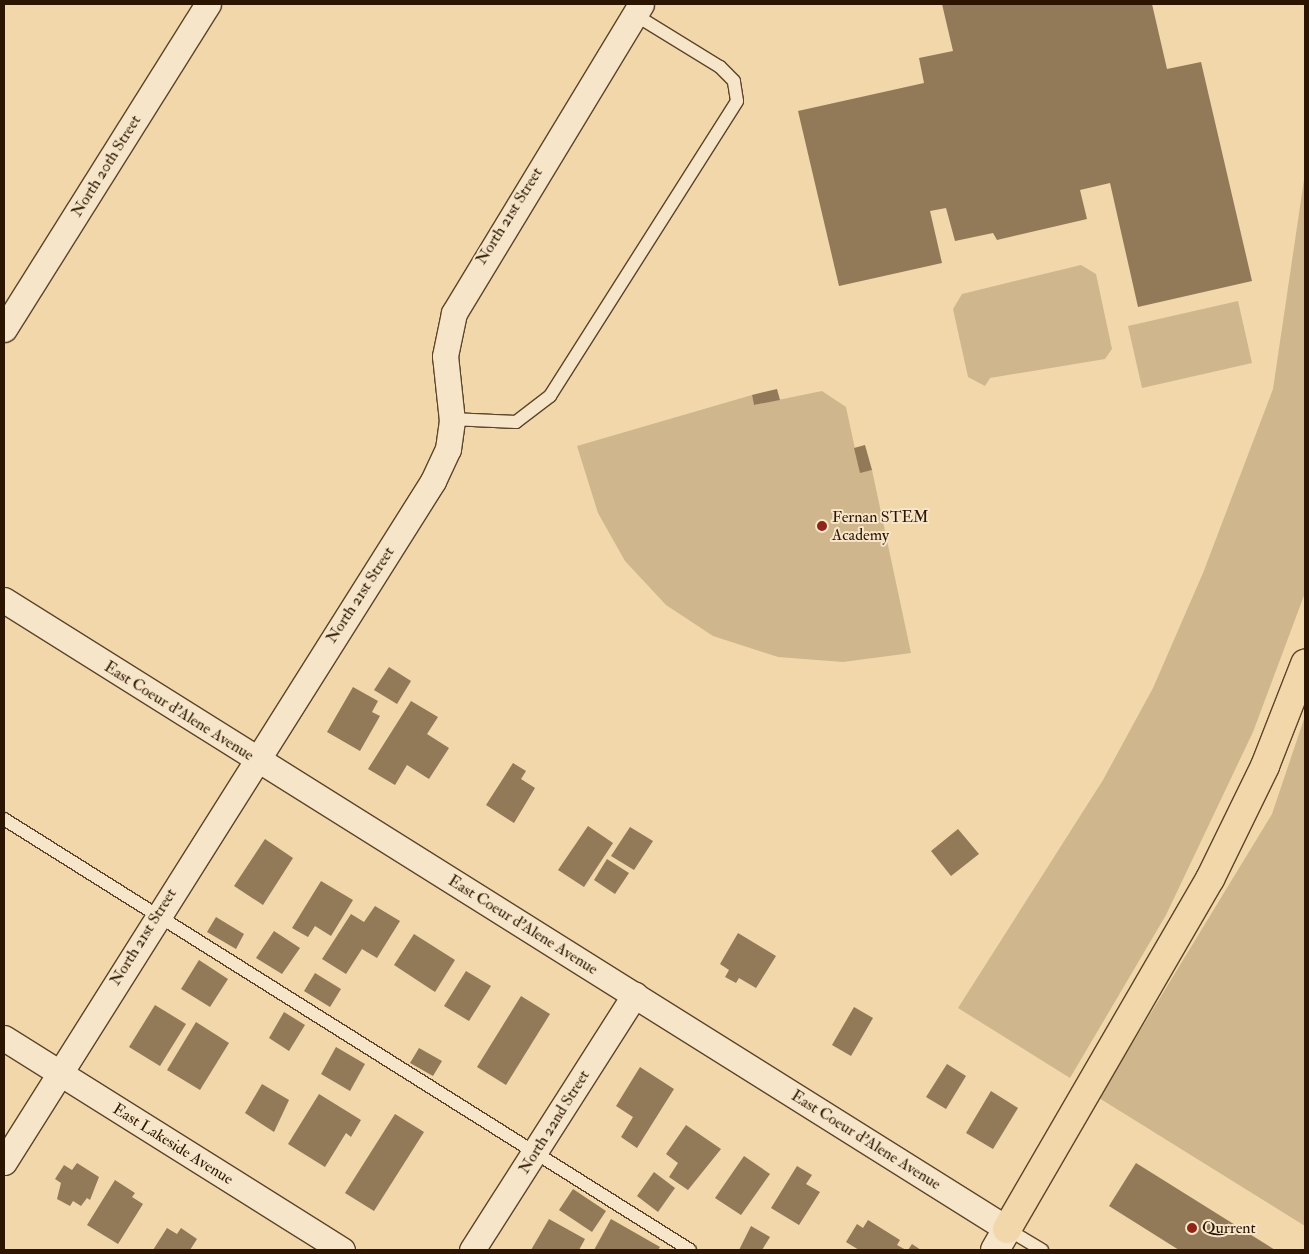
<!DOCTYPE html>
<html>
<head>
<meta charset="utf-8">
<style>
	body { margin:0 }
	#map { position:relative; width:1309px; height:1254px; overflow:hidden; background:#f1d7aa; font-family:"IM FELL Double Pica",serif }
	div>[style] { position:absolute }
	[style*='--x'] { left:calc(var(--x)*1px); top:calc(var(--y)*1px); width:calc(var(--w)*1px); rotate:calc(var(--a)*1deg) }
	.green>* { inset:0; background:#cfb68d }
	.building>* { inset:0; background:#927958 }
	.roads { filter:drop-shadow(1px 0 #5c452a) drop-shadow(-1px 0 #5c452a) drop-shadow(0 1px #5c452a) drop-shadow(0 -1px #5c452a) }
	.lane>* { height:12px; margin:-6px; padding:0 6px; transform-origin:6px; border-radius:6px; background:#f6e5c8 }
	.street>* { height:25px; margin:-12.5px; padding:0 12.5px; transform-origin:12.5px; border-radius:12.5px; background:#f6e5c8 }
	.secondary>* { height:28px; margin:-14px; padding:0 14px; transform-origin:14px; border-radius:14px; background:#f6e5c8 }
	.highway>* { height:28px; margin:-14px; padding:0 14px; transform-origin:14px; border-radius:14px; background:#f1d7aa }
	.dots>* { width:14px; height:14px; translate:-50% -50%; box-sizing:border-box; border:2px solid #f6e5c8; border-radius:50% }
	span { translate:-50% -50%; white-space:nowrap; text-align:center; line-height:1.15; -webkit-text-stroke:4px #f6e5c8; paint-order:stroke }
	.street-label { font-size:16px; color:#2b1400 }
	.poi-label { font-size:16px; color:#2b1400 }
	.left { translate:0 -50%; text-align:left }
	.frame { position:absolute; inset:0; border:5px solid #2b1400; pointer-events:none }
</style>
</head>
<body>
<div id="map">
	<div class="green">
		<i style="clip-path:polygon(1305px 173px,1305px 593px,1253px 732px,1166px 915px,1070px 1078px,958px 1008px,1103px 780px,1153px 688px,1203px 573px,1273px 389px)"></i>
		<i style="clip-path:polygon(1081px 265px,1096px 274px,1112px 349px,1105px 359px,990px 378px,985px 386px,968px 377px,953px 309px,962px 294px)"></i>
		<i style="clip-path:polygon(1238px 301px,1252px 363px,1142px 388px,1128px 326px)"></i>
		<i style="clip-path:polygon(822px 391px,846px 407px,860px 472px,872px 470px,911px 653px,843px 662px,778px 657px,713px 636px,666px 605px,625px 561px,598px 513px,577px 446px,752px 395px,754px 405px)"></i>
		<i style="clip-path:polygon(1305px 716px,1305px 1226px,1099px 1098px,1272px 814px)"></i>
	</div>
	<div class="building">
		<i style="clip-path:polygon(942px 4px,1152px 4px,1167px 69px,1201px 62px,1252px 281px,1138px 307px,1110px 183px,1080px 190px,1087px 219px,997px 240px,993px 233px,955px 241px,946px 208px,930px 211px,942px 263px,839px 286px,798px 111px,924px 83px,919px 58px,953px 51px)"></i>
		<i style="clip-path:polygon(777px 389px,780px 400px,754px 405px,752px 395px)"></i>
		<i style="clip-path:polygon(865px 445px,872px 470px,860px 473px,854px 448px)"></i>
		<i style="clip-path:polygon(389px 667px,411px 681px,397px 704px,374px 690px)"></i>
		<i style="clip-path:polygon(353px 687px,378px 701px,372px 712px,380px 716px,360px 751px,327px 732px)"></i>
		<i style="clip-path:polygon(411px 701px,438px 717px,427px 734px,449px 748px,429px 779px,407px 765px,395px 785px,368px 769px)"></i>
		<i style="clip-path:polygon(513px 763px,526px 771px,521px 779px,535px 788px,514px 823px,486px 805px)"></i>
		<i style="clip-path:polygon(588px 826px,613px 843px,584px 887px,558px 870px)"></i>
		<i style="clip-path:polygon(630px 827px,653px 841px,634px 870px,611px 856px)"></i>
		<i style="clip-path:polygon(958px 829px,979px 854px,951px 876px,931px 851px)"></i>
		<i style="clip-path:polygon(265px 839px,293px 858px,263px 905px,234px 886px)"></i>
		<i style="clip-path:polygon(607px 859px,629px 873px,615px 894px,594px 880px)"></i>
		<i style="clip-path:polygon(321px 881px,353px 900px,331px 936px,315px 926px,308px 937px,292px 928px)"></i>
		<i style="clip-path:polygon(375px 906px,400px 921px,377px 958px,362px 949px,346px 974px,322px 959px,351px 914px,364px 922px)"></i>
		<i style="clip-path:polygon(216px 917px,244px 934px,236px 949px,207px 932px)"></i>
		<i style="clip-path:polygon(274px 931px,300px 948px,282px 974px,256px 958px)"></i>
		<i style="clip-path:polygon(738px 933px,776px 956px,756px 988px,739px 978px,736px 983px,725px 977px,729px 970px,720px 964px)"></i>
		<i style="clip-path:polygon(414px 934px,455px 960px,435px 992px,394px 965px)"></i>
		<i style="clip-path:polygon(199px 960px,228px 979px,210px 1007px,181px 989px)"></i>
		<i style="clip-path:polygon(466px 971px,491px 986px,469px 1021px,444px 1006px)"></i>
		<i style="clip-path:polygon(315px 973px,341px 989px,330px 1007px,304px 991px)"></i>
		<i style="clip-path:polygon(521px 996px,550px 1014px,506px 1085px,477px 1067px)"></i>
		<i style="clip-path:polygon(155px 1005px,186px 1024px,160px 1066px,129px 1047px)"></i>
		<i style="clip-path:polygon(854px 1007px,873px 1018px,851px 1056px,832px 1045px)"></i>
		<i style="clip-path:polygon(284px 1012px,305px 1025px,289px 1051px,269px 1038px)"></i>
		<i style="clip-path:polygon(196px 1022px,229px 1043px,200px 1090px,167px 1070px)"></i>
		<i style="clip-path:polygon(336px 1047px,365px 1064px,350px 1091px,321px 1074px)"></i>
		<i style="clip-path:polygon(419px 1048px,442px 1061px,433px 1076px,410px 1063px)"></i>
		<i style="clip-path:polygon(947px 1064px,966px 1076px,946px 1109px,926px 1097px)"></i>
		<i style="clip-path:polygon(640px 1067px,674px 1089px,637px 1148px,621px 1137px,633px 1117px,616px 1106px)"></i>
		<i style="clip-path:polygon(262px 1084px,289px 1100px,274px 1132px,245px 1113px)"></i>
		<i style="clip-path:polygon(991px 1091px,1018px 1108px,993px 1149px,966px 1133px)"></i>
		<i style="clip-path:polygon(319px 1094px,361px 1120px,351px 1137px,346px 1133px,325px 1167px,288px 1144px)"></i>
		<i style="clip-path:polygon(395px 1114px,424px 1132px,374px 1211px,345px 1193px)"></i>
		<i style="clip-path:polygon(686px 1125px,721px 1149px,688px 1190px,669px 1177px,678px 1163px,666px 1154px)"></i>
		<i style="clip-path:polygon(744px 1156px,770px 1174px,741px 1215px,715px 1198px)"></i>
		<i style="clip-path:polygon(77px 1163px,99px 1177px,90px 1200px,87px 1198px,81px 1206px,73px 1201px,70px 1206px,57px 1199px,61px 1183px,55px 1179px,64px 1165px,72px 1170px)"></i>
		<i style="clip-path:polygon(1136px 1163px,1275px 1250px,1179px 1250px,1109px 1206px)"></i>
		<i style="clip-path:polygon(797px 1166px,812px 1175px,806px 1184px,820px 1192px,799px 1225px,771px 1208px)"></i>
		<i style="clip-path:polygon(654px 1172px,675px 1188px,658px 1212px,637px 1196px)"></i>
		<i style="clip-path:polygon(115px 1180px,135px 1193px,132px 1197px,143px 1204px,118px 1244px,87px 1225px)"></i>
		<i style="clip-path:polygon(573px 1189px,606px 1211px,592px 1232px,559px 1210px)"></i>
		<i style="clip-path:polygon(549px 1219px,585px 1239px,579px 1250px,531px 1250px)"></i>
		<i style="clip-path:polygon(611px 1219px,660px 1247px,658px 1250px,594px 1250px)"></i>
		<i style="clip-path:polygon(868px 1220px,900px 1240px,897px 1245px,906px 1250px,859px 1250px,846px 1242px,857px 1224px,863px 1228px)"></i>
		<i style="clip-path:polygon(751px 1226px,770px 1237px,762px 1250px,739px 1250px)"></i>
		<i style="clip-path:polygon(167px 1228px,177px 1234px,181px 1228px,197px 1239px,190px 1250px,153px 1250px)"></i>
		<i style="clip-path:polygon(912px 1244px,921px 1250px,908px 1250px)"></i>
	</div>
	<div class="roads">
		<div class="lane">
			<i style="--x:451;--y:419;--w:65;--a:2.6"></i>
			<i style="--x:516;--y:422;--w:43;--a:-37.4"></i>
			<i style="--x:550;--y:396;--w:349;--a:-57.6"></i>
			<i style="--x:737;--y:101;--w:20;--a:-99"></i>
			<i style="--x:734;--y:81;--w:20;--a:-135"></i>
			<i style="--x:720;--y:67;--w:101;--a:-148.4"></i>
			<i style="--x:4;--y:819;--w:810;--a:32.14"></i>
			<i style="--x:1007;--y:1229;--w:41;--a:31"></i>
		</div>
		<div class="street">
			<i style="--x:4;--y:329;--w:384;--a:-57.9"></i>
			<i style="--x:4;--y:600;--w:1184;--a:32.09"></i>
			<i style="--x:4;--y:1038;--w:399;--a:32.1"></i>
			<i style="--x:4;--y:1162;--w:805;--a:-57.79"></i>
			<i style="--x:433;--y:481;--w:35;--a:-65"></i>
			<i style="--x:448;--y:449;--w:28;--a:-82"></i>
			<i style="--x:452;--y:421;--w:65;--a:-96.1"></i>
			<i style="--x:445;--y:356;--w:44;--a:-78.2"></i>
			<i style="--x:454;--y:313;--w:361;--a:-58.8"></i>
			<i style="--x:472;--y:1250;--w:303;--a:-57.5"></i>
		</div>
		<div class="secondary">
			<i style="--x:995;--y:1250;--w:24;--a:-60"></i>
		</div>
		<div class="highway">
			<i style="--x:1007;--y:1229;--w:405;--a:-59.9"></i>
			<i style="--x:1210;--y:879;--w:126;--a:-64"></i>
			<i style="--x:1265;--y:766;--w:110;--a:-68.6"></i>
		</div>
	</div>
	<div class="dots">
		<i style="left:822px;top:526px;background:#8f2418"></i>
		<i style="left:1192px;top:1228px;background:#8f2418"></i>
	</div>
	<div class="street-label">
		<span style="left:106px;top:166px;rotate:-58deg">North 20th Street</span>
		<span style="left:509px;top:216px;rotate:-58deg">North 21st Street</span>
		<span style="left:360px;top:595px;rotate:-57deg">North 21st Street</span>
		<span style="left:179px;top:711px;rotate:32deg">East Coeur d'Alene Avenue</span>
		<span style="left:523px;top:925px;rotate:32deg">East Coeur d'Alene Avenue</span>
		<span style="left:143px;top:937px;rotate:-58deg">North 21st Street</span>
		<span style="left:554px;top:1122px;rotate:-58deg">North 22nd Street</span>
		<span style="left:866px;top:1140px;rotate:32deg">East Coeur d'Alene Avenue</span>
		<span style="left:173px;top:1144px;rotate:32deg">East Lakeside Avenue</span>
	</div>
	<div class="poi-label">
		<span class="left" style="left:832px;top:526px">Fernan STEM<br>Academy</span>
		<span class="left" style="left:1202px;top:1228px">Qurrent</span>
	</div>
	<div class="frame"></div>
</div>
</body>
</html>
